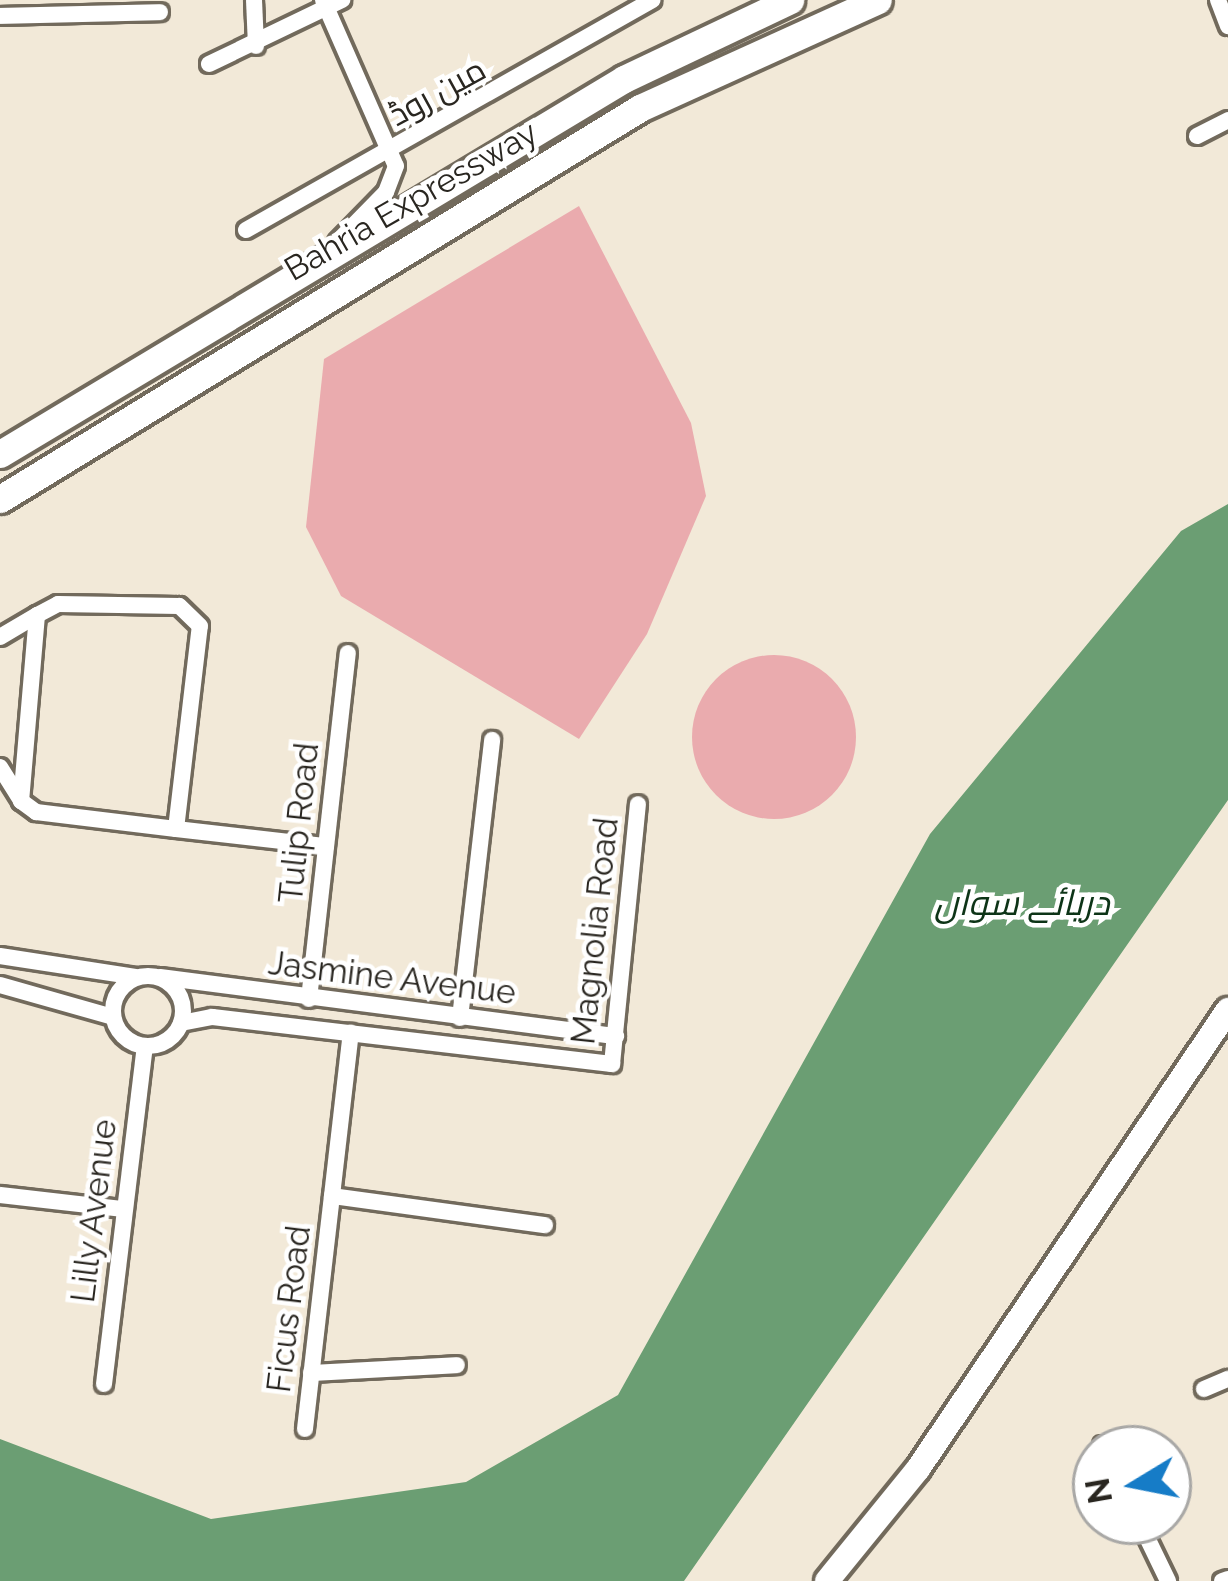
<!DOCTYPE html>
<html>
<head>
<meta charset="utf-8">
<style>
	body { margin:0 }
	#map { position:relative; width:1228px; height:1581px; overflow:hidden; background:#f2e9d8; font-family:Raleway,Cairo,sans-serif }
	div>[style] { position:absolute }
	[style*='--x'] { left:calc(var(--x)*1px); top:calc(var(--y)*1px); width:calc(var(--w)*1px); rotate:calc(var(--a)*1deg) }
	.green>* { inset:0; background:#eaabae }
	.round { border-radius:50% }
	.water>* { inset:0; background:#6b9e73 }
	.roads { filter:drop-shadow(3px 0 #726a5c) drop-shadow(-3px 0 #726a5c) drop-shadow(0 3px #726a5c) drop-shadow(0 -3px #726a5c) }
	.minor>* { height:16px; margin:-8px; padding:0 8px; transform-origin:8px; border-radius:8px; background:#fff }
	.minor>.ring { margin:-8px; padding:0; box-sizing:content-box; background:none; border:16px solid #fff; border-radius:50% }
	.secondary>* { height:24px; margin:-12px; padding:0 12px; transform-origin:12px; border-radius:12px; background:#fff }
	.primary>* { height:27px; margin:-13.5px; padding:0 13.5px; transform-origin:13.5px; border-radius:13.5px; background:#fff }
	span { translate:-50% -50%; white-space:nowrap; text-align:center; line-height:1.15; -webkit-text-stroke:9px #fff; paint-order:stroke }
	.street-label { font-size:33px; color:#292620 }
	.water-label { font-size:36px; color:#0d3417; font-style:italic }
	.north { position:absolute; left:1072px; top:1425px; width:120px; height:120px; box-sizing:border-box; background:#fff; border:3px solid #a9a8a6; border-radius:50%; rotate:260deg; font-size:33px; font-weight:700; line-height:48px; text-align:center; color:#292620 }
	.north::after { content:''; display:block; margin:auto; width:42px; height:54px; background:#167cc7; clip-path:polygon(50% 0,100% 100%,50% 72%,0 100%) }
</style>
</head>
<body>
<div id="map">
	<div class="green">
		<i style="clip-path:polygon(579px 206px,691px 423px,706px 496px,647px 634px,579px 739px,341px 596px,306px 527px,324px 359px)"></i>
		<i class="round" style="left:692px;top:655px;width:164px;height:164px"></i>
	</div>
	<div class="water">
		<i style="clip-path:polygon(1228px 504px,1228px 800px,684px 1581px,0 1581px,0 1439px,211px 1519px,466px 1482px,618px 1395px,930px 834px,1181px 531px)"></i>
	</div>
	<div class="roads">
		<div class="minor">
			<i style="--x:254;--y:0;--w:46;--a:87.5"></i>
			<i style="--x:323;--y:0;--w:181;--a:66.3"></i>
			<i style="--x:396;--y:166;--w:28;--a:111"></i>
			<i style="--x:386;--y:192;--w:70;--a:134.4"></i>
			<i style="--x:1218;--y:0;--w:28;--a:69"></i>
			<i style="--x:0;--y:16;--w:160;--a:-1.4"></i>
			<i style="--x:209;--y:64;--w:148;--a:-25.7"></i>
			<i style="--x:1197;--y:136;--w:35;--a:-27"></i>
			<i style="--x:246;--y:230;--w:467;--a:-29.5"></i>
			<i style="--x:0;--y:637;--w:43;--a:-30.7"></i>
			<i style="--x:0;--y:767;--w:39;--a:58"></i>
			<i style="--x:176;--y:829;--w:204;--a:-83.3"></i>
			<i style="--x:200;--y:626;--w:29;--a:-136"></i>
			<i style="--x:179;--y:606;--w:121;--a:-179.1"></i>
			<i style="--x:58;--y:604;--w:24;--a:152"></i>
			<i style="--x:37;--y:615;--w:187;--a:94.9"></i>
			<i style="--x:21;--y:801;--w:19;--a:36"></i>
			<i style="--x:36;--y:812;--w:141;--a:6.9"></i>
			<i style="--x:176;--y:829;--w:151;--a:6.5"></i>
			<i style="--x:0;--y:956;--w:137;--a:8.8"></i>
			<i class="ring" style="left:113px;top:976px;width:54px;height:54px"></i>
			<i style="--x:160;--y:977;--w:460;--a:7.4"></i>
			<i style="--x:0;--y:985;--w:117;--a:15.8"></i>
			<i style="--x:309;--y:999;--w:348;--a:-83.6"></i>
			<i style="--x:460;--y:1018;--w:280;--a:-83.4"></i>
			<i style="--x:181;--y:1023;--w:32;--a:-11"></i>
			<i style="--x:212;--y:1017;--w:403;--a:6.7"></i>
			<i style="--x:612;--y:1064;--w:261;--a:-84.3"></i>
			<i style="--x:0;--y:1195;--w:123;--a:6.5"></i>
			<i style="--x:332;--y:1196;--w:215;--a:7.8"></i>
			<i style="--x:311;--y:1373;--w:146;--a:-3.1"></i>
			<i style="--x:104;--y:1384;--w:340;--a:-83.1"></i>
			<i style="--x:1204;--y:1389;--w:26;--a:-23"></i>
			<i style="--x:305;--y:1429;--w:399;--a:-83.4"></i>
			<i style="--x:1102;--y:1445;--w:4;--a:63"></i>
			<i style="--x:1139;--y:1521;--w:67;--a:64.2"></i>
			<i style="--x:1222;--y:1581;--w:6;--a:-18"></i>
		</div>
		<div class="secondary">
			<i style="--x:827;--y:1581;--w:144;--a:-50.9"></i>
			<i style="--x:918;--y:1469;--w:554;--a:-55.97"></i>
		</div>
		<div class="primary">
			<i style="--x:0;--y:454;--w:728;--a:-31"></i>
			<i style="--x:624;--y:79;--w:184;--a:-25.4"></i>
			<i style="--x:0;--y:499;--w:750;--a:-31.42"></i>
			<i style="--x:640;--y:108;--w:261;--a:-24.4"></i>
		</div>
	</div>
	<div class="street-label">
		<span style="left:437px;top:92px;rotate:-29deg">مین روڈ</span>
		<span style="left:411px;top:201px;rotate:-30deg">Bahria Expressway</span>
		<span style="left:299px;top:823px;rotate:-84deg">Tulip Road</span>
		<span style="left:595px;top:931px;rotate:-84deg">Magnolia Road</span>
		<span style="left:392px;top:978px;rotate:7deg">Jasmine Avenue</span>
		<span style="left:94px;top:1211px;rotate:-83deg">Lilly Avenue</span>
		<span style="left:289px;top:1309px;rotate:-83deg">Ficus Road</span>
	</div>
	<div class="water-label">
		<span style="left:1022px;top:903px">دریائے سواں</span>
	</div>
	<div class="north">N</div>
</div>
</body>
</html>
